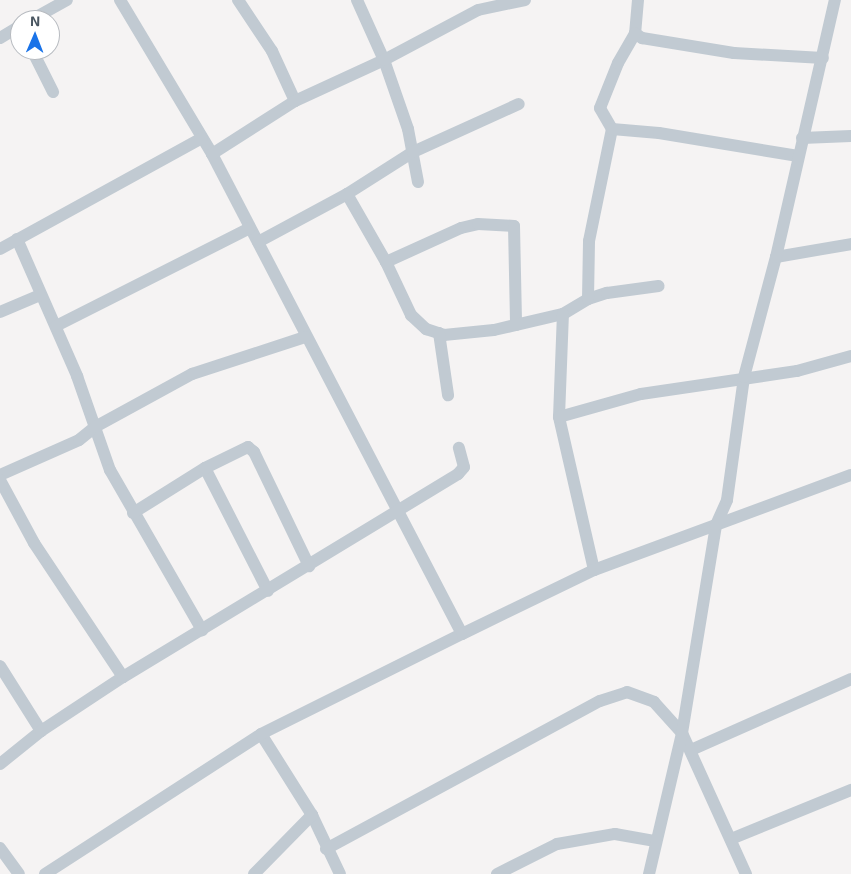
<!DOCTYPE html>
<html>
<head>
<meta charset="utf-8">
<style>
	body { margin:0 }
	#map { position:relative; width:851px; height:874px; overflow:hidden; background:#f5f3f3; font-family:"Exo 2",sans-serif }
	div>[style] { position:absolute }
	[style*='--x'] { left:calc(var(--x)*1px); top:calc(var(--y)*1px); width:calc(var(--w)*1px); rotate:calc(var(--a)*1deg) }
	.minor>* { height:12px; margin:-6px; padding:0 6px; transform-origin:6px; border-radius:6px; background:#c1cad2 }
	span { translate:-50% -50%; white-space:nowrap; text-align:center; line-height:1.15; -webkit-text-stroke:5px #fff; paint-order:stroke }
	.north { position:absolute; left:10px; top:10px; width:50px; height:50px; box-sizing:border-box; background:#fff; border:1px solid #b7bbc0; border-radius:50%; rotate:1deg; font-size:14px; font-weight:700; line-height:20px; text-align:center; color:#4a5661 }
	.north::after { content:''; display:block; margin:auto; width:18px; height:22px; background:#1a73e8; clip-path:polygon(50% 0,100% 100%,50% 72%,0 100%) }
</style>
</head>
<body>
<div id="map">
	<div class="minor">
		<i style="--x:120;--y:0;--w:179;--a:59.1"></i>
		<i style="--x:212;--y:154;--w:541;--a:62.49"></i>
		<i style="--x:238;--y:0;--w:61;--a:56.3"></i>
		<i style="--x:272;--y:51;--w:55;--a:65.3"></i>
		<i style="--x:357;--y:0;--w:66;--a:65.8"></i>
		<i style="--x:384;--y:60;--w:73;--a:70.8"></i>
		<i style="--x:408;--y:129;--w:54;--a:79.3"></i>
		<i style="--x:638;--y:0;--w:33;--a:95"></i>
		<i style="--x:635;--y:33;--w:9;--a:36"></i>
		<i style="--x:642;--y:38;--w:93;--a:9.3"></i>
		<i style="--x:734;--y:53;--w:89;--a:3.2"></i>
		<i style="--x:31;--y:20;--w:41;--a:-29.1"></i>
		<i style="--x:0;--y:38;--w:23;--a:-31"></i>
		<i style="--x:32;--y:50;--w:47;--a:63.4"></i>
		<i style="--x:612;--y:129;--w:24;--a:-120"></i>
		<i style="--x:600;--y:108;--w:48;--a:-68.2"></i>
		<i style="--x:618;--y:63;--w:34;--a:-60"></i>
		<i style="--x:802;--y:138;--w:49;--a:-2.3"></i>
		<i style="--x:212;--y:154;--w:98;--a:-32.6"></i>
		<i style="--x:295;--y:101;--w:98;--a:-24.7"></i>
		<i style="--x:384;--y:60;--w:106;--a:-28"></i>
		<i style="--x:478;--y:10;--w:48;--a:-12"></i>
		<i style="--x:347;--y:194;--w:78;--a:60.2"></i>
		<i style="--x:386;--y:262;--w:82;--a:-24.4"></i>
		<i style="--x:461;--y:228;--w:17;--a:-13"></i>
		<i style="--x:478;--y:224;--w:36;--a:3"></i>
		<i style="--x:514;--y:226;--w:99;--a:88.8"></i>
		<i style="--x:17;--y:239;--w:150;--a:66.3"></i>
		<i style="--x:77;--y:376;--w:100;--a:70.7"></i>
		<i style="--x:110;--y:470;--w:185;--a:60.1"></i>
		<i style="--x:258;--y:242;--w:101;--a:-28.3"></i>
		<i style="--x:347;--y:194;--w:78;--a:-32.5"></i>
		<i style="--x:413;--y:152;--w:116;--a:-24.4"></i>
		<i style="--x:0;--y:249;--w:230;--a:-28.8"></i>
		<i style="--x:776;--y:257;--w:76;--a:-9.8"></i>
		<i style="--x:386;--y:262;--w:59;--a:64.7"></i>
		<i style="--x:411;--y:315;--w:21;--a:43"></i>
		<i style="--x:426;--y:329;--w:19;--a:18"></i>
		<i style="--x:444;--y:335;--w:50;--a:-5.7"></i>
		<i style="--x:494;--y:330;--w:71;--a:-13.1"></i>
		<i style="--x:563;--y:314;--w:29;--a:-31"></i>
		<i style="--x:588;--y:299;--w:20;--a:-18"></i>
		<i style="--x:607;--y:293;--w:52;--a:-7.7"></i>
		<i style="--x:588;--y:299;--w:58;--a:-89"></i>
		<i style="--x:589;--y:241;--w:114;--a:-78.4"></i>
		<i style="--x:612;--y:129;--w:47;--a:4.9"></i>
		<i style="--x:659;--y:133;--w:141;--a:9.4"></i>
		<i style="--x:0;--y:312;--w:43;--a:-23"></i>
		<i style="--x:56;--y:326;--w:217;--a:-26.8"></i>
		<i style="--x:439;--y:333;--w:63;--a:81.7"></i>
		<i style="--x:559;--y:417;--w:103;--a:-87.8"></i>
		<i style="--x:205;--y:468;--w:138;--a:62.9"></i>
		<i style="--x:0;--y:475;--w:86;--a:-23.9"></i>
		<i style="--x:79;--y:440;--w:21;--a:-39"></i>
		<i style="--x:95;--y:427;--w:111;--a:-28.7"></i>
		<i style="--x:192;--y:374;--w:119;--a:-18.1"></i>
		<i style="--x:0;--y:480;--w:72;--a:61.6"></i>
		<i style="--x:34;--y:543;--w:161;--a:56.4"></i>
		<i style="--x:133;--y:513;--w:85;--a:-32"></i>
		<i style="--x:205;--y:468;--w:48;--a:-26"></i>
		<i style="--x:248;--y:447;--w:8;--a:40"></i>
		<i style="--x:254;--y:452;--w:127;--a:64.2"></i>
		<i style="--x:594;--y:570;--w:157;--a:-102.9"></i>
		<i style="--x:559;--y:417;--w:85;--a:-15.7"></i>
		<i style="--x:641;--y:394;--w:158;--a:-8.4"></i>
		<i style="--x:797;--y:371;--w:56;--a:-15.5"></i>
		<i style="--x:0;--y:666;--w:77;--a:57.8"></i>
		<i style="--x:261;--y:734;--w:96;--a:57.8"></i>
		<i style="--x:312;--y:815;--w:65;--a:64.6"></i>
		<i style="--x:691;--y:750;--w:175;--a:-23.9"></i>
		<i style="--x:0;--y:764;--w:53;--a:-38.8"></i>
		<i style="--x:41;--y:731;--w:98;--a:-33.4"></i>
		<i style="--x:123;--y:677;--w:392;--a:-31.2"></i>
		<i style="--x:458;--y:474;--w:9;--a:-49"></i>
		<i style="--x:464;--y:467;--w:20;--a:-105"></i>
		<i style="--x:731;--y:839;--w:130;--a:-22.2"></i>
		<i style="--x:0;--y:848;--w:32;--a:54"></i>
		<i style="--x:326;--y:849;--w:311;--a:-28.4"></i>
		<i style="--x:600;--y:701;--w:28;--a:-18"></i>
		<i style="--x:627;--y:692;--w:29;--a:20"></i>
		<i style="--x:654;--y:702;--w:42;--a:47.9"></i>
		<i style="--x:682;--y:733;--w:155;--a:65.6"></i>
		<i style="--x:45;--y:874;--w:257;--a:-32.9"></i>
		<i style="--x:261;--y:734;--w:225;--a:-26.5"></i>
		<i style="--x:462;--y:634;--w:147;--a:-25.9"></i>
		<i style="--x:594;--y:570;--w:274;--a:-20.3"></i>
		<i style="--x:254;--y:874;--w:83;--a:-45.5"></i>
		<i style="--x:497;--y:874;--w:67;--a:-26.6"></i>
		<i style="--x:557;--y:844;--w:59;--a:-9.8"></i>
		<i style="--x:615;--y:834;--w:41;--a:9.9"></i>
		<i style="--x:649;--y:874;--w:145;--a:-76.8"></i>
		<i style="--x:682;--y:733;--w:211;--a:-80.7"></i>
		<i style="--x:716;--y:525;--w:27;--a:-66"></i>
		<i style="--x:727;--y:500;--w:124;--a:-82.1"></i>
		<i style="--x:744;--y:377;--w:124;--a:-75.1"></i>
		<i style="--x:776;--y:257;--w:264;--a:-77.1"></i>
	</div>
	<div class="north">N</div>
</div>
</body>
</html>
